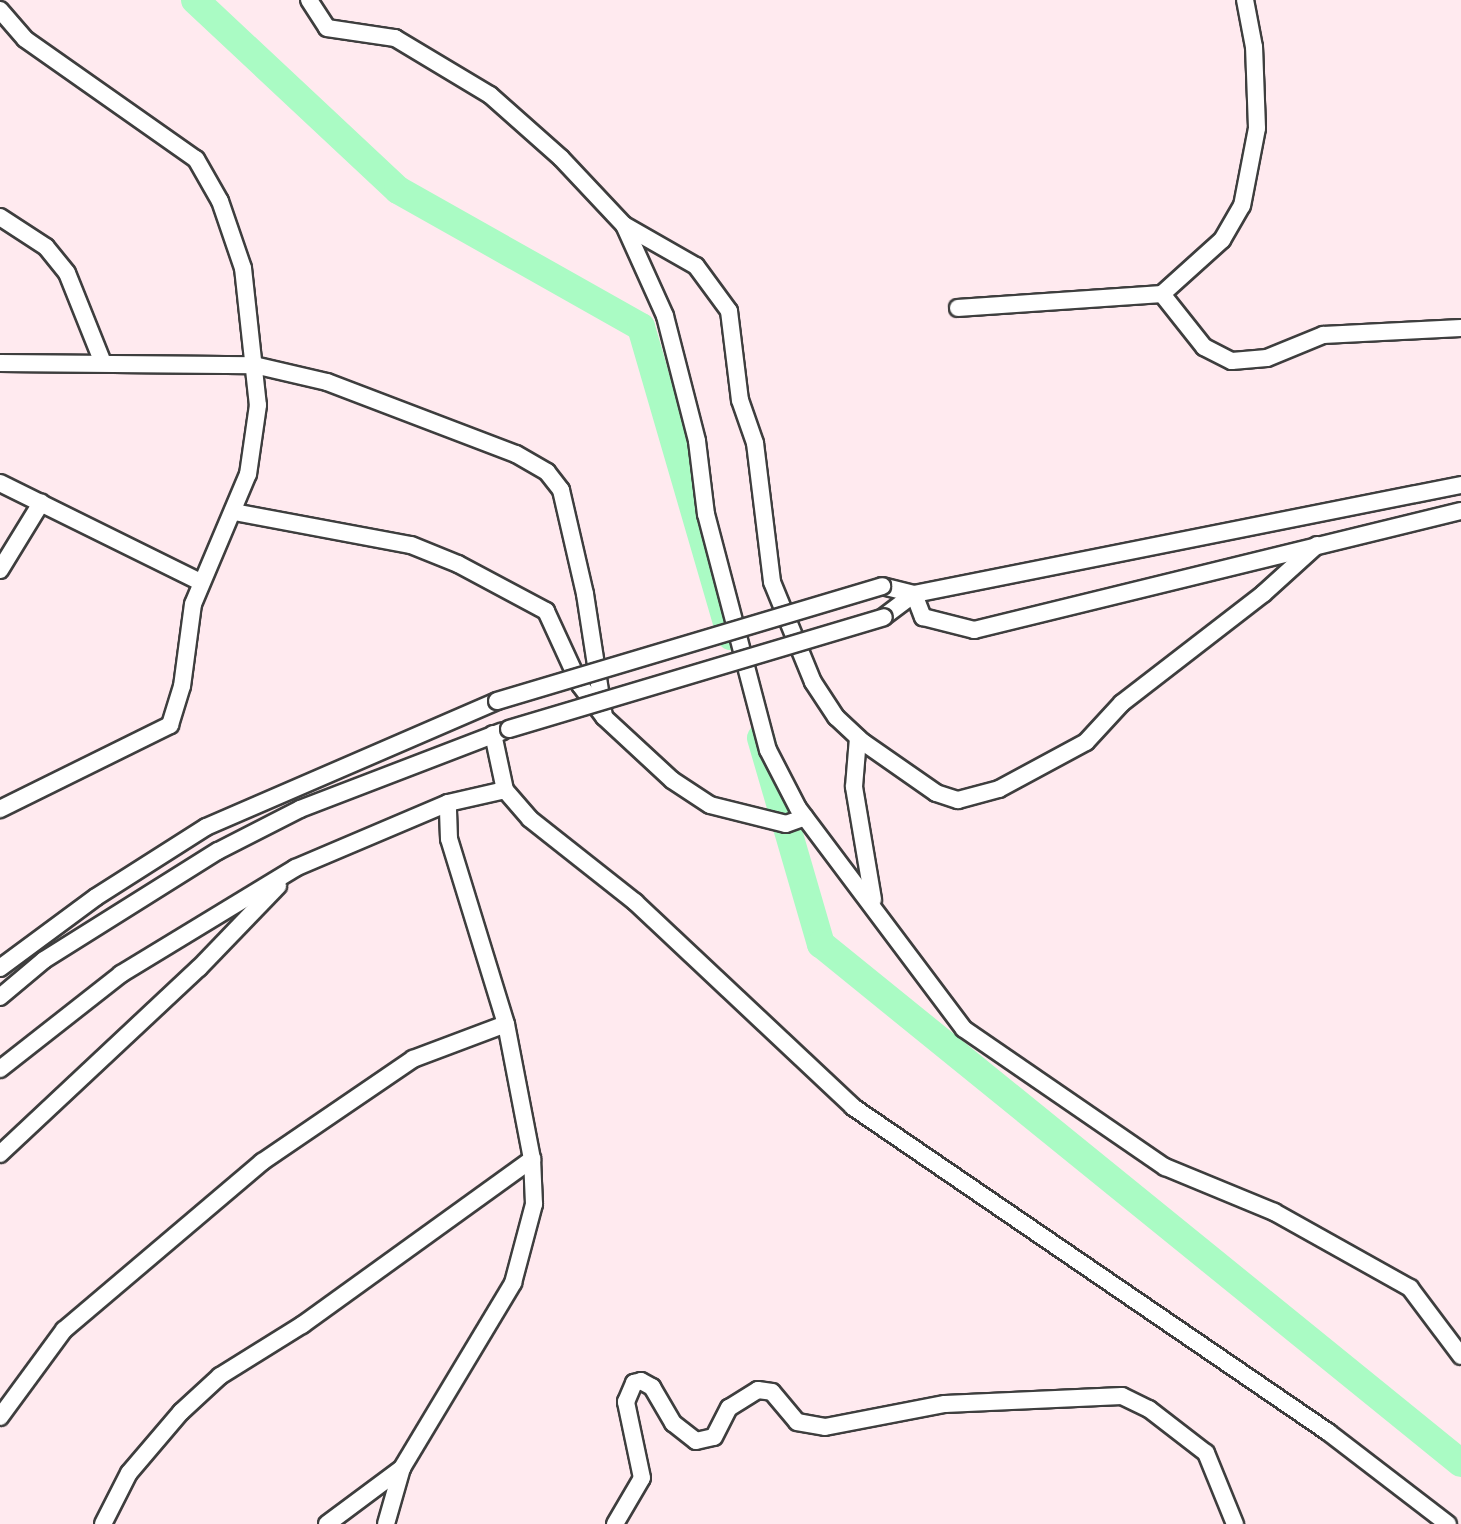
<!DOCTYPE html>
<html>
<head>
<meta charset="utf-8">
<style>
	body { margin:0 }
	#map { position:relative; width:1461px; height:1524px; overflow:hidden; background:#ffeaef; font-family:"Libre Baskerville",serif }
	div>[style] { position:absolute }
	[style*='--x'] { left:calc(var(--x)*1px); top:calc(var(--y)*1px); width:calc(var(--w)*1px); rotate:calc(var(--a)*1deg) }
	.river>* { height:28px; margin:-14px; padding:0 14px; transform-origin:14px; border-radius:14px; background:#aafbc4 }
	.roads { filter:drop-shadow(2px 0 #3e3e3e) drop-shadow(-2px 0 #3e3e3e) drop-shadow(0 2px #3e3e3e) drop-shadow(0 -2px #3e3e3e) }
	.minor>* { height:16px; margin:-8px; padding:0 8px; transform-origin:8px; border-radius:8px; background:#fff }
	.bridges { filter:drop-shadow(2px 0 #3e3e3e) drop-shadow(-2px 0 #3e3e3e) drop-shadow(0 2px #3e3e3e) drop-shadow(0 -2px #3e3e3e) }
	.minor-bridge>* { height:16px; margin:-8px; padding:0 8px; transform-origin:8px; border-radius:8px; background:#fff }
	span { translate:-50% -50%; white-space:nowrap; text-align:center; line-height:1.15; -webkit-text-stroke:8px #fff; paint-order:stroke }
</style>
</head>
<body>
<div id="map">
	<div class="river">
		<i style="--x:195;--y:0;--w:278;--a:43.1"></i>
		<i style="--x:398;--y:190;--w:279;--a:29.4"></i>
		<i style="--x:641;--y:327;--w:322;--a:73.8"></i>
		<i style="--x:761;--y:738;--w:215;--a:73.8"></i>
		<i style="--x:821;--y:944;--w:824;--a:39.04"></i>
	</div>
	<div class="roads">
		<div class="minor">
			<i style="--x:309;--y:0;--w:33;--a:57"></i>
			<i style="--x:327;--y:28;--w:69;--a:8.4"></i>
			<i style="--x:395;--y:38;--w:111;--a:31"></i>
			<i style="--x:490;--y:95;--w:95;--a:41.6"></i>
			<i style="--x:561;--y:158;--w:92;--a:46.8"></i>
			<i style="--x:624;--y:225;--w:100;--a:65.7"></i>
			<i style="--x:665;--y:316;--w:129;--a:75.6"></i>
			<i style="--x:697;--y:441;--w:74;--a:83"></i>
			<i style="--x:706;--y:514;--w:244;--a:75.3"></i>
			<i style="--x:768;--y:750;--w:65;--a:62.7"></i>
			<i style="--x:798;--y:808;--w:276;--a:53.1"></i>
			<i style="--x:964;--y:1029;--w:244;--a:34.5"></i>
			<i style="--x:1165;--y:1167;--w:118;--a:22.4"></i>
			<i style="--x:1274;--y:1212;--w:156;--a:29.2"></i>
			<i style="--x:1410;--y:1288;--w:85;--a:53.1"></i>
			<i style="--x:0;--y:10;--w:38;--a:49"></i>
			<i style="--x:25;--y:39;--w:209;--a:35.1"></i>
			<i style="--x:196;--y:159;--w:48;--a:60.3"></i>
			<i style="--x:220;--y:201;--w:71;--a:71.1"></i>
			<i style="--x:243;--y:268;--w:138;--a:83.8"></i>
			<i style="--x:258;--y:405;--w:70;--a:98.2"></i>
			<i style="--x:248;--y:474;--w:141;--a:112.9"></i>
			<i style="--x:193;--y:604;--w:83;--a:97.6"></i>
			<i style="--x:182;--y:686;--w:41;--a:107.1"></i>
			<i style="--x:170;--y:725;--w:190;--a:153.7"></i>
			<i style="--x:0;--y:217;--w:55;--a:33.1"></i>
			<i style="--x:46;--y:247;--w:33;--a:51"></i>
			<i style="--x:67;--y:273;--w:97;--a:68.2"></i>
			<i style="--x:624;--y:225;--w:83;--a:29.7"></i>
			<i style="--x:696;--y:266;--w:56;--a:53.7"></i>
			<i style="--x:729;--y:311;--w:90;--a:83"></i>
			<i style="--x:740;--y:400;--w:46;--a:70.8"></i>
			<i style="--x:755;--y:443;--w:140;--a:83"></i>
			<i style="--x:772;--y:582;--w:108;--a:67.7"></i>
			<i style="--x:813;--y:682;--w:42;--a:56.7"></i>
			<i style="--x:836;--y:717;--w:37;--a:43"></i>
			<i style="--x:863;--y:742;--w:89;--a:34.9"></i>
			<i style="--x:936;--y:793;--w:23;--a:18"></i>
			<i style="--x:958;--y:800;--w:42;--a:-15"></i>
			<i style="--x:999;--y:789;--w:99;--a:-28.4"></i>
			<i style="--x:1086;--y:742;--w:53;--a:-47.3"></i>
			<i style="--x:1122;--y:703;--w:178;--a:-37.7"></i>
			<i style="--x:1263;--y:594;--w:73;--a:-42.2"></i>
			<i style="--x:1162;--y:294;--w:68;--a:51.6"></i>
			<i style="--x:1204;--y:347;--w:31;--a:27"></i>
			<i style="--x:1232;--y:361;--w:35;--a:-5"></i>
			<i style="--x:1267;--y:358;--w:61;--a:-22.3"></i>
			<i style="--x:1323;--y:335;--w:138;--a:-2.9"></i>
			<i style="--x:958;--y:308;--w:204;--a:-3.9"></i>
			<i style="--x:1162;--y:294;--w:81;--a:-42"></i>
			<i style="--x:1222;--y:240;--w:39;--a:-60"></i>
			<i style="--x:1242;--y:206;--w:79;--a:-79.1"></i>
			<i style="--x:1257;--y:128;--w:81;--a:-92.1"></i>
			<i style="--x:1254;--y:47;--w:48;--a:-100.8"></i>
			<i style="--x:0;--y:363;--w:254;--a:0.5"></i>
			<i style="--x:254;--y:365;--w:75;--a:13.1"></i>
			<i style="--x:327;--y:382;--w:202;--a:20.9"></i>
			<i style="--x:516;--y:454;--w:36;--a:30"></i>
			<i style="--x:547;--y:472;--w:23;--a:52"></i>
			<i style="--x:561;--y:490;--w:107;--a:77"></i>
			<i style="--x:585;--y:594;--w:124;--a:81.2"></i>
			<i style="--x:0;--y:483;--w:225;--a:26.3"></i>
			<i style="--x:1461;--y:485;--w:558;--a:168.73"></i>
			<i style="--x:914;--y:594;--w:25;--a:69"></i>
			<i style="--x:923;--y:617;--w:53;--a:14.3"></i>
			<i style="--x:974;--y:630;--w:501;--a:-13.73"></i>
			<i style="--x:234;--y:512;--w:180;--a:10.6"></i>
			<i style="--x:411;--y:545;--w:51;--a:22"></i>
			<i style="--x:458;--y:564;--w:100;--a:28.1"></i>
			<i style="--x:546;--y:611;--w:81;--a:65.3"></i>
			<i style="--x:580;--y:685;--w:40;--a:53"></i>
			<i style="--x:604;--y:717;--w:93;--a:42.8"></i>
			<i style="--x:672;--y:780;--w:45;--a:33.3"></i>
			<i style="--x:710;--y:805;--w:78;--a:14"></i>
			<i style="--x:786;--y:824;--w:20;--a:-20"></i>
			<i style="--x:0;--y:570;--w:79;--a:-58.5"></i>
			<i style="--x:882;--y:586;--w:33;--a:14"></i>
			<i style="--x:914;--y:594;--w:38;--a:143"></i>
			<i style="--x:493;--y:734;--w:57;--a:77.9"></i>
			<i style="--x:505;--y:790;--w:38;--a:49"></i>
			<i style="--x:530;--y:819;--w:134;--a:38.3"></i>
			<i style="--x:635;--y:902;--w:299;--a:43.2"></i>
			<i style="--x:853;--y:1107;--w:576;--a:34.38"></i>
			<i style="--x:1328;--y:1432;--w:151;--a:37.5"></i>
			<i style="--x:858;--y:738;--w:49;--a:94.7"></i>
			<i style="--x:854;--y:787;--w:114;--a:80.4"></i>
			<i style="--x:0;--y:968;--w:119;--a:-36.5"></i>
			<i style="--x:96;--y:897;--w:130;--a:-32.5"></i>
			<i style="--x:206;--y:827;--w:317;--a:-23.4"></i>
			<i style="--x:0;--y:997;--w:57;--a:-40.1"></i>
			<i style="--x:44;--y:960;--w:205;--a:-32.1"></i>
			<i style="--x:218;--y:851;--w:92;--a:-27.1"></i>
			<i style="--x:300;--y:809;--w:217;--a:-21"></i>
			<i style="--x:0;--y:1069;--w:154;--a:-38.1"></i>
			<i style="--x:121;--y:974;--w:204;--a:-31.3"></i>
			<i style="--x:295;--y:868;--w:166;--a:-23"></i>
			<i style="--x:448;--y:803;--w:58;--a:-12.8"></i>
			<i style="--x:0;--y:1154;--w:272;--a:-43.1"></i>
			<i style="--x:199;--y:968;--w:114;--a:-46.1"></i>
			<i style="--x:0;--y:1417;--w:108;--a:-53.7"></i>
			<i style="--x:64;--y:1330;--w:260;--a:-40.3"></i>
			<i style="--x:262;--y:1162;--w:183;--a:-34.3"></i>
			<i style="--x:413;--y:1059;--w:99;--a:-20.6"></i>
			<i style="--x:103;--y:1524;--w:57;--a:-63"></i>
			<i style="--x:129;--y:1473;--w:80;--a:-49.6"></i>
			<i style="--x:181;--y:1412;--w:53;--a:-42.7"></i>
			<i style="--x:220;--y:1376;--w:97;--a:-31.9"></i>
			<i style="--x:302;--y:1325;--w:284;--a:-35.8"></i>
			<i style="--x:327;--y:1524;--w:94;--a:-36.7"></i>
			<i style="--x:386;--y:1524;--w:58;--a:-74.1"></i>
			<i style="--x:402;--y:1468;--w:216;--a:-59"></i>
			<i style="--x:513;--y:1283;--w:82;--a:-75.1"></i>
			<i style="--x:534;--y:1204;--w:45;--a:-92.5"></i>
			<i style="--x:532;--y:1159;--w:137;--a:-100.9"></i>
			<i style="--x:506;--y:1024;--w:194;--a:-107.1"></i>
			<i style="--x:449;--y:839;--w:36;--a:-92"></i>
			<i style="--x:615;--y:1524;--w:53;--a:-59.6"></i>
			<i style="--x:642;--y:1478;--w:78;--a:-101.9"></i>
			<i style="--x:626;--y:1402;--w:21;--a:-67"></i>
			<i style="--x:634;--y:1383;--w:7;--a:-16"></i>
			<i style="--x:641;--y:1381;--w:13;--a:29"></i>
			<i style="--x:652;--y:1387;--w:42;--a:59.7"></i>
			<i style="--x:673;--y:1423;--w:29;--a:38"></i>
			<i style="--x:696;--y:1441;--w:18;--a:-13"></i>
			<i style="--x:714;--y:1437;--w:33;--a:-63"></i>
			<i style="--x:729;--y:1408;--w:34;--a:-32"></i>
			<i style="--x:758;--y:1390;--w:14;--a:8"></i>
			<i style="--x:772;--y:1392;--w:39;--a:50"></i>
			<i style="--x:797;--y:1422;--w:28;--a:10"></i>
			<i style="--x:825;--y:1427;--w:122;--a:-10.9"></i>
			<i style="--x:945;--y:1404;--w:177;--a:-2.6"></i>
			<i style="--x:1122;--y:1396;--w:30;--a:26"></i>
			<i style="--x:1149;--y:1409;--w:72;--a:37.7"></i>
			<i style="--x:1206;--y:1453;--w:77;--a:67.8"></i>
		</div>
	</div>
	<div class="bridges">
		<div class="minor-bridge">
			<i style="--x:497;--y:701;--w:402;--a:-16.6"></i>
			<i style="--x:509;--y:729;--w:391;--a:-16.6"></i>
		</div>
	</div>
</div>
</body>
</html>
